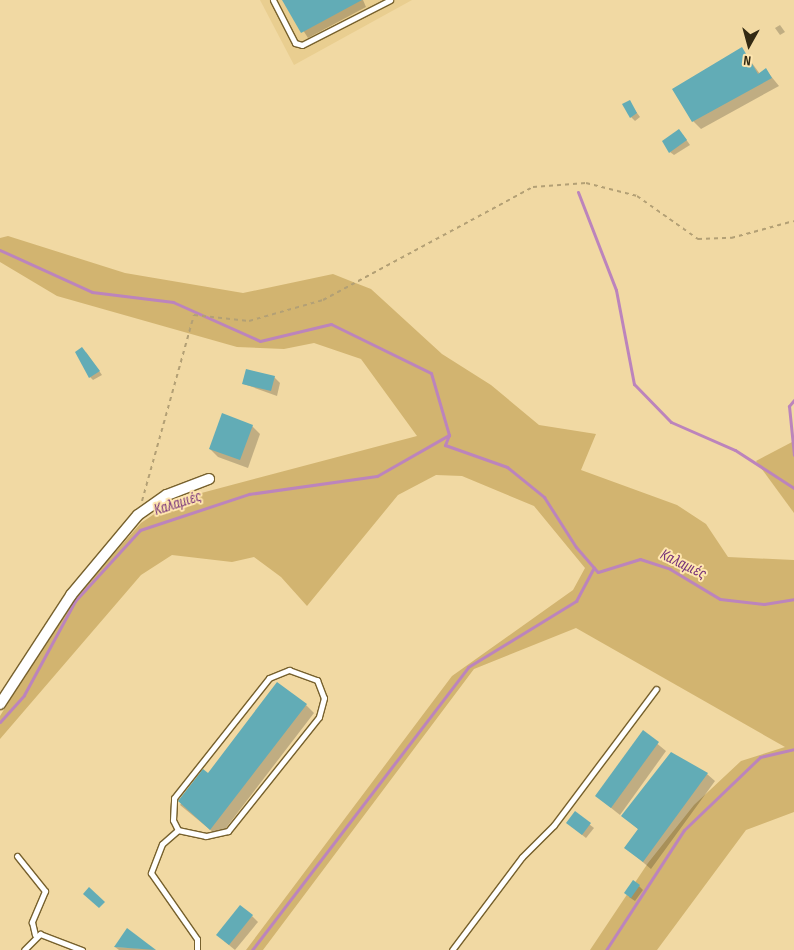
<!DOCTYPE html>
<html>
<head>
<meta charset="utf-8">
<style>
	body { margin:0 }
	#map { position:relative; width:794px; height:950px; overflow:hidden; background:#f1d9a3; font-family:"Sofia Sans Condensed",sans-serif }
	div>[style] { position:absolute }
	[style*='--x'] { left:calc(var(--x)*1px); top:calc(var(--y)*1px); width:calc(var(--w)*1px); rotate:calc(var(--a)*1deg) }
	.built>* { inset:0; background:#e9ce90 }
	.green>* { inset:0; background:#d2b470 }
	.shadow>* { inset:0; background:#0003 }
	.stream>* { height:3px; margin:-1.5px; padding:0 1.5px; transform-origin:1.5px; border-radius:1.5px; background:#bc84bc }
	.building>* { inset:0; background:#62acb6 }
	.path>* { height:2px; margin-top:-1px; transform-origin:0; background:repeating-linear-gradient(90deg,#b3a075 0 4px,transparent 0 8px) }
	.roads { filter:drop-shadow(1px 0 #77612d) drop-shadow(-1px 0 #77612d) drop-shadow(0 1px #77612d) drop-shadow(0 -1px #77612d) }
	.service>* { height:5px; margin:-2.5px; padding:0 2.5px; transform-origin:2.5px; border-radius:2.5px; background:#fff }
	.minor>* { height:10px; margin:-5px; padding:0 5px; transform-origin:5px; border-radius:5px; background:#fff }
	span { translate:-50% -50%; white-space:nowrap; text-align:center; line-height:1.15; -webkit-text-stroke:4px #ffe6af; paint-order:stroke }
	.water-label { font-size:16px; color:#78347a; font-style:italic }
	.north { position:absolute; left:724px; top:20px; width:50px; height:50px; -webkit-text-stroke:4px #ffe6af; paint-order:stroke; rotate:187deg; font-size:14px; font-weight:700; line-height:20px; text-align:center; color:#322913 }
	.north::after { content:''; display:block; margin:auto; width:18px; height:22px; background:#322913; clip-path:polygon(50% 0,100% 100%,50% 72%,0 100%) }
</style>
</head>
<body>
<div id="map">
	<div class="built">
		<i style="clip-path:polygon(260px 0,412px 0,294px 65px)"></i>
	</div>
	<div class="green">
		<i style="clip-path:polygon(8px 236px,125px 273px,243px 293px,333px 274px,353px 282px,371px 289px,442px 354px,491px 385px,539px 425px,596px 434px,581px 470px,677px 505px,706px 524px,728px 557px,794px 560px,794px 812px,746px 830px,657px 950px,590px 950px,648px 863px,694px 805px,741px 761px,785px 747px,576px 628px,474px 669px,263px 950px,246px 950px,452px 676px,573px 590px,585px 568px,534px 506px,462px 476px,436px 475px,398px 495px,307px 606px,281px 577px,254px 557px,232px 562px,172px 555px,141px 575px,0 739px,0 716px,71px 602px,141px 523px,175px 500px,417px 436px,361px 359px,314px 343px,284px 349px,237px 347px,57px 296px,0 262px,0 238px)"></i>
		<i style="clip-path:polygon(794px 441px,794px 513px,756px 461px)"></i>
	</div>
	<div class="shadow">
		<i style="clip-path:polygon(284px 0,363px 0,366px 7px,308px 38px)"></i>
		<i style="clip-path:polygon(780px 25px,785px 32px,780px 35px,775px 28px)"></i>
		<i style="clip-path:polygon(741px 48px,760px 74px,766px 70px,779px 86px,701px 129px,693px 121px)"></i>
		<i style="clip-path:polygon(629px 102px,640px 117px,635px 121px,631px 117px)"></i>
		<i style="clip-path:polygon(683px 135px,690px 145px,674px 155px,670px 152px)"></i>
		<i style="clip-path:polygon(86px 352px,102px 375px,93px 380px,90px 377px)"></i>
		<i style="clip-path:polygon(274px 377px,280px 383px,277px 396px,244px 384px)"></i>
		<i style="clip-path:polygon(252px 426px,260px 434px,248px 468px,218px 457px,210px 449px)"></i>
		<i style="clip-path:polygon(306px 705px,314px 713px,219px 837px,180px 805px,203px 771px,208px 774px)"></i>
		<i style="clip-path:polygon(643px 732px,666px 751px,620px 815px,596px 796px)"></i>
		<i style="clip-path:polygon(707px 774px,715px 781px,651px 869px,626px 848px,639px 830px,623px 816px)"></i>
		<i style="clip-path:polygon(575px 813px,594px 828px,586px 838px,571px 826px)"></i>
		<i style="clip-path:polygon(639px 886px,643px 890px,635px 901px,629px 897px)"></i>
		<i style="clip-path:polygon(252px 916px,258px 922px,235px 950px,224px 941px)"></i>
		<i style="clip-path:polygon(115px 947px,153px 949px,154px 950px,119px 950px)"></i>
	</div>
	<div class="stream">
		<i style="--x:578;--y:192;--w:105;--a:68.8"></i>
		<i style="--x:616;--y:290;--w:96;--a:79.2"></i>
		<i style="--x:634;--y:384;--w:53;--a:45.8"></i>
		<i style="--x:671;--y:422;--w:70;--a:23.6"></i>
		<i style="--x:735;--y:450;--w:70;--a:32.8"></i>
		<i style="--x:0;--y:250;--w:101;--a:24.5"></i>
		<i style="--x:92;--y:292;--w:82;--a:7"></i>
		<i style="--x:173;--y:302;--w:95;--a:24.1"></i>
		<i style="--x:260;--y:341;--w:73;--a:-13.5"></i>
		<i style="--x:331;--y:324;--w:111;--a:26.1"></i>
		<i style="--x:431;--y:373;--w:65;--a:73.8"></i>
		<i style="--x:449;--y:435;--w:11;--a:112"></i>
		<i style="--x:445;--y:445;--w:66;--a:19.5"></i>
		<i style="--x:507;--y:467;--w:48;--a:39"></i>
		<i style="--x:544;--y:497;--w:59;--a:57.4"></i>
		<i style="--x:576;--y:547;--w:33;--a:49"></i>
		<i style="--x:598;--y:572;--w:44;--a:-17.2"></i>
		<i style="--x:640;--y:559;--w:32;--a:18"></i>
		<i style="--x:670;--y:569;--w:58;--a:31"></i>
		<i style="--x:720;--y:599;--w:44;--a:6.5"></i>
		<i style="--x:764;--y:604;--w:30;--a:-9"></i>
		<i style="--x:794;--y:400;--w:8;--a:130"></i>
		<i style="--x:789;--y:406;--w:49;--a:84.2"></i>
		<i style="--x:0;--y:722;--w:36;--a:-48"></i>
		<i style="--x:24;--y:695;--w:107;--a:-61.5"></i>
		<i style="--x:75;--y:601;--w:96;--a:-47.5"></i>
		<i style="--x:140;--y:530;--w:115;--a:-18.3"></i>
		<i style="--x:249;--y:494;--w:129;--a:-8"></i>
		<i style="--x:377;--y:476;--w:83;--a:-29.7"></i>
		<i style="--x:252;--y:950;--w:356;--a:-52.6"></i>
		<i style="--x:468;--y:667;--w:127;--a:-31.4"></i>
		<i style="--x:576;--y:601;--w:38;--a:-62"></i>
		<i style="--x:606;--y:950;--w:143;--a:-57"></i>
		<i style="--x:684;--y:830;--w:105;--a:-43.8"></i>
		<i style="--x:760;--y:757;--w:35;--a:-13"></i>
	</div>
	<div class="building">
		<i style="clip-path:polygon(282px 0,362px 0,301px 33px)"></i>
		<i style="clip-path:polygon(742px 47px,758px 74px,766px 68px,772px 78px,692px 122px,672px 89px)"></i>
		<i style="clip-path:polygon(630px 100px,637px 113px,630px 118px,622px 104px)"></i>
		<i style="clip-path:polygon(679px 129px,687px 140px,669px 153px,662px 141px)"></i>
		<i style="clip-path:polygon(82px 347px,100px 371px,89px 378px,75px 352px)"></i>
		<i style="clip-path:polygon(246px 369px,275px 376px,271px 391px,242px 384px)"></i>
		<i style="clip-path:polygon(222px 413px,253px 425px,240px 460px,209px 449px)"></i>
		<i style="clip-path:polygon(277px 682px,307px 704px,210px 830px,178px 801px,203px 769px,208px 773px)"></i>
		<i style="clip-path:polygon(643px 730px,659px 742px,611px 808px,595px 796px)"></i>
		<i style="clip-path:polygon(671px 752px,708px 773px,643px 862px,624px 848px,638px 829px,621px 816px)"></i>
		<i style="clip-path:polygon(575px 811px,591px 823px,582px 835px,566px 823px)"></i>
		<i style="clip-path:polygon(633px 880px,640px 885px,631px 898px,624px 893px)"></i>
		<i style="clip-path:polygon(89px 887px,105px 902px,99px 908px,83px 894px)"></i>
		<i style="clip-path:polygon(240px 905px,253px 915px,229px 945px,216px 935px)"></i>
		<i style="clip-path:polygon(127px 928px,156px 950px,114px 947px)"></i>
	</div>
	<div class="path">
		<i style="--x:142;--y:501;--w:193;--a:-74.4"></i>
		<i style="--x:194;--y:315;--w:55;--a:6.2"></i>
		<i style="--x:249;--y:321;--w:77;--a:-15.8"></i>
		<i style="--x:323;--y:300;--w:238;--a:-28.3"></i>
		<i style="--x:533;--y:187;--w:53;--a:-4.3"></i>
		<i style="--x:586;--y:183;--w:53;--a:14.3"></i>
		<i style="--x:637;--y:196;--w:75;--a:35.2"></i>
		<i style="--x:698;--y:239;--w:33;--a:-2"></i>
		<i style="--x:731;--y:238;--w:65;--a:-15.1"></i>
	</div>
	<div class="roads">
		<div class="service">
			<i style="--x:273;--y:0;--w:48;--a:62.9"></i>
			<i style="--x:295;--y:43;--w:7;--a:16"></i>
			<i style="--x:302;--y:45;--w:99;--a:-27.1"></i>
			<i style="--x:289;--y:670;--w:30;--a:20"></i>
			<i style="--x:317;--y:680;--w:19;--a:69"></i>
			<i style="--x:324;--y:698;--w:20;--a:105"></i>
			<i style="--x:319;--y:717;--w:146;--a:128.6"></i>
			<i style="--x:228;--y:831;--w:23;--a:167"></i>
			<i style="--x:206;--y:836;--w:29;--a:-168"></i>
			<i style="--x:178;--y:830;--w:11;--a:-117"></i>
			<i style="--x:173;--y:820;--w:22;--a:-87"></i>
			<i style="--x:174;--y:798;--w:153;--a:-51.6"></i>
			<i style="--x:269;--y:678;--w:22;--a:-22"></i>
			<i style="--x:178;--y:830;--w:21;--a:139"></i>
			<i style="--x:162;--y:844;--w:31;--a:111"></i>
			<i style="--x:151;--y:873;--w:80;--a:55.1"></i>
			<i style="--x:197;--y:939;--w:11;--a:90"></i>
			<i style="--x:17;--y:856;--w:45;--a:51.3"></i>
			<i style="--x:45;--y:891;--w:34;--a:113"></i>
			<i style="--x:32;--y:922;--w:13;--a:77"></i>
			<i style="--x:24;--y:950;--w:23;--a:-45"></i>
			<i style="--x:40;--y:934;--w:45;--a:20.9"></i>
			<i style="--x:452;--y:950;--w:116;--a:-53"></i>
			<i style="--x:522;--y:857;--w:45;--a:-45"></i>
			<i style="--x:554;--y:825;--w:170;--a:-53.1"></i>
		</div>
		<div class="minor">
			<i style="--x:0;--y:704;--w:130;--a:-56.9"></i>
			<i style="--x:71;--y:595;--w:104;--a:-50.1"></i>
			<i style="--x:138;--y:515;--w:35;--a:-35"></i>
			<i style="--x:167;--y:495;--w:45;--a:-20.9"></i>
		</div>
	</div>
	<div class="water-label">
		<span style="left:178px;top:504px;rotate:-18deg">Καλαμιές</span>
		<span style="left:683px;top:565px;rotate:26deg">Καλαμιές</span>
	</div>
	<div class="north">N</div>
</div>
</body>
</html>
